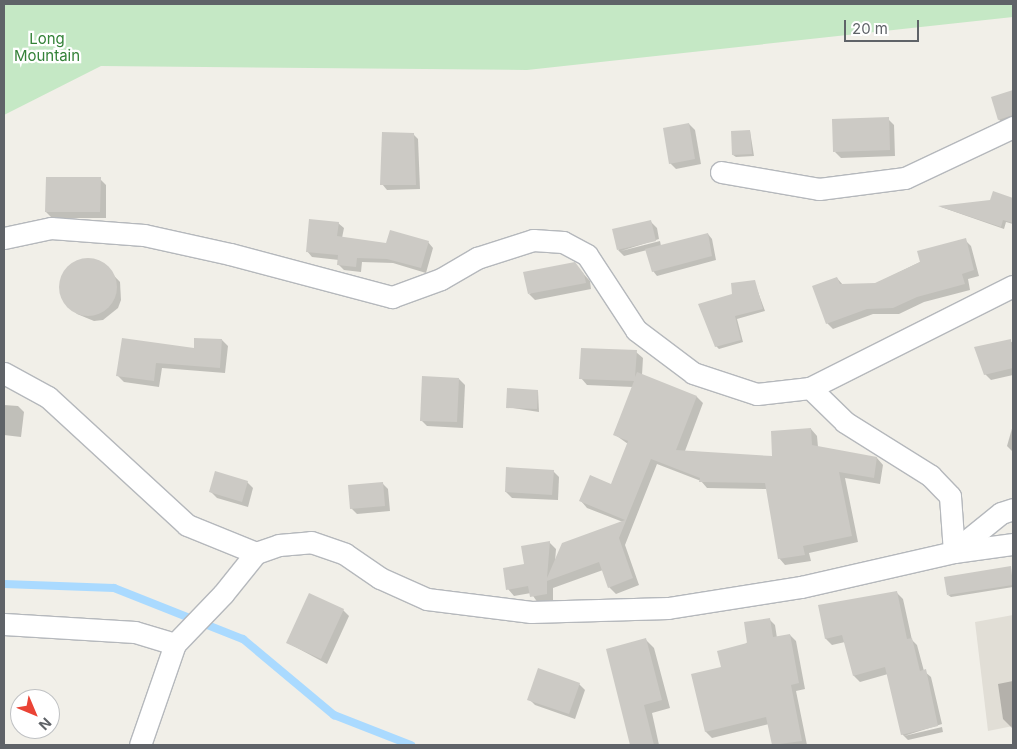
<!DOCTYPE html>
<html>
<head>
<meta charset="utf-8">
<style>
	body { margin:0 }
	#map { position:relative; width:1017px; height:749px; overflow:hidden; background:#f1efe8; font-family:Inter,sans-serif }
	div>[style] { position:absolute }
	[style*='--x'] { left:calc(var(--x)*1px); top:calc(var(--y)*1px); width:calc(var(--w)*1px); rotate:calc(var(--a)*1deg) }
	.education>* { inset:0; background:#e1ded6 }
	.green>* { inset:0; background:#c5e8c5 }
	.shadow>* { inset:0; background:#0003 }
	.stream>* { height:8px; margin:-4px; padding:0 4px; transform-origin:4px; border-radius:4px; background:#aadaff }
	.building>* { inset:0; background:#cccac5 }
	.round { border-radius:50% }
	.roads { filter:drop-shadow(1px 0 #b5b8bc) drop-shadow(-1px 0 #b5b8bc) drop-shadow(0 1px #b5b8bc) drop-shadow(0 -1px #b5b8bc) }
	.minor>* { height:21px; margin:-10.5px; padding:0 10.5px; transform-origin:10.5px; border-radius:10.5px; background:#fff }
	span { translate:-50% -50%; white-space:nowrap; text-align:center; line-height:1.15; -webkit-text-stroke:4.5px #fff; paint-order:stroke }
	.park-label { font-size:15px; color:#348238 }
	.frame { position:absolute; inset:0; border:5px solid #5f6368; pointer-events:none }
	.north { position:absolute; left:10px; top:689px; width:50px; height:50px; box-sizing:border-box; background:#fff; border:1px solid #bfc1c3; border-radius:50%; rotate:135deg; font-size:14px; font-weight:700; line-height:20px; text-align:center; color:#5f6368 }
	.north::after { content:''; display:block; margin:auto; width:18px; height:22px; background:#ea4335; clip-path:polygon(50% 0,100% 100%,50% 72%,0 100%) }
	.scale { position:absolute; left:844px; top:20px; width:75px; height:22px; box-sizing:border-box; border:2px solid #5f6368; border-top:0; padding-left:6px; font-size:15px; line-height:18px; white-space:nowrap; color:#5f6368; -webkit-text-stroke:4px #fff; paint-order:stroke }
</style>
</head>
<body>
<div id="map">
	<div class="education">
		<i style="clip-path:polygon(1013px 615px,1013px 726px,988px 731px,975px 622px)"></i>
	</div>
	<div class="green">
		<i style="clip-path:polygon(4px 4px,1013px 4px,1013px 17px,527px 70px,101px 66px,4px 115px)"></i>
	</div>
	<div class="shadow">
		<i style="clip-path:polygon(1011px 92px,1013px 118px,1002px 122px,999px 120px)"></i>
		<i style="clip-path:polygon(888px 119px,894px 125px,895px 156px,841px 158px,835px 152px)"></i>
		<i style="clip-path:polygon(689px 124px,695px 130px,701px 164px,676px 169px,670px 163px)"></i>
		<i style="clip-path:polygon(750px 131px,754px 156px,736px 157px,733px 155px)"></i>
		<i style="clip-path:polygon(413px 134px,418px 139px,420px 189px,387px 190px,382px 184px)"></i>
		<i style="clip-path:polygon(100px 179px,106px 185px,106px 218px,52px 218px,46px 212px)"></i>
		<i style="clip-path:polygon(994px 193px,1013px 199px,1013px 224px,1006px 222px,1004px 229px,941px 207px,991px 201px)"></i>
		<i style="clip-path:polygon(651px 222px,657px 228px,659px 239px,621px 251px,660px 241px,661px 246px,708px 234px,712px 239px,716px 260px,657px 276px,653px 271px,647px 250px,624px 256px,618px 250px)"></i>
		<i style="clip-path:polygon(338px 223px,344px 228px,342px 238px,387px 244px,428px 242px,433px 248px,426px 273px,393px 263px,362px 262px,361px 272px,344px 270px,338px 264px,339px 260px,312px 257px,307px 251px)"></i>
		<i style="clip-path:polygon(965px 240px,971px 246px,979px 276px,968px 279px,970px 290px,924px 302px,899px 314px,873px 314px,833px 329px,827px 323px,837px 278px,843px 285px,875px 284px)"></i>
		<i style="clip-path:polygon(93px 260px,102px 263px,120px 282px,121px 300px,118px 308px,103px 320px,94px 321px,77px 314px,61px 292px,64px 275px,76px 262px)"></i>
		<i style="clip-path:polygon(580px 270px,590px 281px,591px 289px,535px 300px,529px 294px)"></i>
		<i style="clip-path:polygon(754px 281px,765px 311px,737px 319px,743px 342px,719px 349px,716px 346px,734px 295px)"></i>
		<i style="clip-path:polygon(222px 340px,228px 346px,225px 373px,162px 368px,159px 387px,124px 382px,118px 376px)"></i>
		<i style="clip-path:polygon(1010px 341px,1013px 343px,1013px 375px,991px 380px,985px 374px)"></i>
		<i style="clip-path:polygon(636px 352px,643px 358px,642px 375px,697px 397px,703px 403px,685px 451px,774px 458px,811px 429px,817px 436px,818px 447px,877px 458px,883px 465px,880px 484px,845px 478px,858px 542px,809px 553px,811px 561px,785px 565px,779px 558px,768px 489px,707px 488px,701px 481px,657px 464px,625px 545px,639px 585px,616px 594px,609px 587px,603px 570px,553px 588px,553px 600px,538px 603px,531px 593px,514px 596px,508px 589px,526px 565px,549px 542px,556px 549px,555px 562px,623px 522px,587px 508px,581px 501px,612px 485px,628px 444px,614px 434px,633px 387px,587px 385px,581px 378px)"></i>
		<i style="clip-path:polygon(459px 379px,465px 385px,463px 428px,427px 426px,421px 420px)"></i>
		<i style="clip-path:polygon(538px 391px,539px 412px,507px 407px)"></i>
		<i style="clip-path:polygon(4px 405px,18px 406px,24px 412px,21px 437px,4px 435px)"></i>
		<i style="clip-path:polygon(1013px 425px,1013px 452px,1007px 446px)"></i>
		<i style="clip-path:polygon(553px 471px,559px 477px,558px 500px,512px 498px,506px 492px)"></i>
		<i style="clip-path:polygon(247px 482px,253px 488px,248px 507px,217px 498px,211px 492px)"></i>
		<i style="clip-path:polygon(382px 483px,388px 489px,390px 511px,357px 514px,351px 508px)"></i>
		<i style="clip-path:polygon(1010px 567px,1013px 587px,951px 597px,948px 595px)"></i>
		<i style="clip-path:polygon(897px 593px,903px 599px,912px 640px,917px 645px,924px 671px,931px 677px,942px 724px,904px 736px,942px 727px,943px 732px,908px 740px,902px 734px,888px 674px,860px 682px,854px 676px,845px 642px,832px 645px,826px 639px,819px 606px)"></i>
		<i style="clip-path:polygon(343px 610px,349px 616px,327px 664px,288px 643px)"></i>
		<i style="clip-path:polygon(769px 619px,775px 625px,777px 638px,790px 635px,796px 641px,805px 689px,796px 691px,807px 745px,773px 745px,769px 724px,712px 738px,706px 732px,693px 675px,723px 668px)"></i>
		<i style="clip-path:polygon(646px 640px,654px 648px,670px 708px,652px 713px,659px 745px,631px 745px,607px 650px)"></i>
		<i style="clip-path:polygon(1013px 681px,1013px 728px,1012px 728px,1003px 719px,998px 684px)"></i>
		<i style="clip-path:polygon(579px 684px,585px 690px,575px 719px,535px 705px,529px 699px)"></i>
	</div>
	<div class="stream">
		<i style="--x:4;--y:584;--w:110;--a:2.1"></i>
		<i style="--x:114;--y:588;--w:139;--a:21.6"></i>
		<i style="--x:243;--y:639;--w:119;--a:39.9"></i>
		<i style="--x:334;--y:715;--w:83;--a:21.3"></i>
	</div>
	<div class="building">
		<i style="clip-path:polygon(1013px 90px,1013px 115px,998px 120px,991px 97px)"></i>
		<i style="clip-path:polygon(889px 117px,890px 150px,833px 152px,832px 119px)"></i>
		<i style="clip-path:polygon(689px 123px,695px 159px,669px 164px,663px 128px)"></i>
		<i style="clip-path:polygon(750px 130px,752px 154px,732px 155px,731px 131px)"></i>
		<i style="clip-path:polygon(382px 132px,414px 133px,416px 185px,380px 185px)"></i>
		<i style="clip-path:polygon(46px 177px,101px 177px,100px 212px,45px 212px)"></i>
		<i style="clip-path:polygon(993px 191px,1013px 198px,1013px 223px,1003px 220px,1001px 227px,938px 206px,990px 200px)"></i>
		<i style="clip-path:polygon(309px 219px,339px 222px,337px 236px,386px 243px,390px 230px,429px 241px,421px 268px,387px 259px,357px 258px,356px 267px,337px 265px,338px 255px,306px 252px)"></i>
		<i style="clip-path:polygon(651px 220px,656px 241px,617px 250px,612px 229px)"></i>
		<i style="clip-path:polygon(708px 233px,712px 256px,652px 272px,645px 249px)"></i>
		<i style="clip-path:polygon(966px 238px,974px 270px,962px 274px,965px 284px,917px 297px,893px 308px,867px 309px,826px 324px,812px 286px,837px 277px,840px 284px,875px 283px,920px 262px,917px 251px)"></i>
		<i class="round" style="left:59px;top:258px;width:58px;height:58px"></i>
		<i style="clip-path:polygon(575px 262px,584px 274px,586px 283px,528px 294px,523px 272px)"></i>
		<i style="clip-path:polygon(755px 280px,763px 309px,735px 316px,741px 340px,715px 347px,698px 304px,732px 294px,731px 283px)"></i>
		<i style="clip-path:polygon(122px 338px,194px 348px,194px 338px,222px 339px,220px 368px,156px 363px,154px 381px,116px 376px)"></i>
		<i style="clip-path:polygon(1011px 339px,1013px 368px,984px 375px,974px 347px)"></i>
		<i style="clip-path:polygon(581px 348px,637px 350px,635px 377px,637px 372px,697px 396px,676px 450px,772px 456px,771px 431px,811px 428px,812px 445px,877px 457px,874px 478px,839px 472px,852px 536px,803px 546px,805px 555px,778px 559px,765px 483px,699px 482px,700px 478px,651px 459px,619px 538px,633px 578px,608px 588px,599px 562px,547px 581px,547px 594px,530px 597px,528px 586px,506px 590px,503px 568px,524px 564px,521px 546px,550px 541px,547px 578px,562px 543px,625px 520px,579px 501px,590px 475px,611px 484px,628px 441px,613px 435px,634px 381px,579px 379px)"></i>
		<i style="clip-path:polygon(422px 376px,459px 378px,457px 422px,420px 421px)"></i>
		<i style="clip-path:polygon(507px 388px,538px 390px,537px 409px,506px 408px)"></i>
		<i style="clip-path:polygon(506px 467px,554px 470px,552px 495px,505px 492px)"></i>
		<i style="clip-path:polygon(215px 471px,248px 481px,242px 502px,209px 492px)"></i>
		<i style="clip-path:polygon(383px 482px,385px 506px,350px 509px,348px 485px)"></i>
		<i style="clip-path:polygon(1011px 566px,1013px 585px,947px 595px,944px 577px)"></i>
		<i style="clip-path:polygon(897px 591px,907px 639px,912px 638px,920px 671px,926px 669px,938px 726px,901px 735px,885px 667px,853px 676px,842px 635px,825px 639px,818px 605px)"></i>
		<i style="clip-path:polygon(309px 593px,344px 609px,321px 659px,286px 643px)"></i>
		<i style="clip-path:polygon(770px 618px,773px 637px,790px 634px,799px 683px,791px 685px,802px 741px,772px 745px,766px 717px,705px 732px,691px 674px,721px 667px,717px 651px,747px 643px,744px 622px)"></i>
		<i style="clip-path:polygon(646px 638px,662px 700px,644px 705px,654px 745px,630px 745px,606px 649px)"></i>
		<i style="clip-path:polygon(538px 668px,580px 683px,569px 714px,527px 700px)"></i>
	</div>
	<div class="roads">
		<div class="minor">
			<i style="--x:721;--y:172;--w:99;--a:9.8"></i>
			<i style="--x:819;--y:189;--w:87;--a:-7.3"></i>
			<i style="--x:905;--y:178;--w:119;--a:-25.3"></i>
			<i style="--x:4;--y:238;--w:48;--a:-12"></i>
			<i style="--x:51;--y:228;--w:93;--a:4.3"></i>
			<i style="--x:144;--y:235;--w:88;--a:12.5"></i>
			<i style="--x:230;--y:254;--w:168;--a:14.9"></i>
			<i style="--x:392;--y:297;--w:52;--a:-20.2"></i>
			<i style="--x:441;--y:279;--w:42;--a:-30.3"></i>
			<i style="--x:477;--y:258;--w:59;--a:-17.8"></i>
			<i style="--x:533;--y:240;--w:30;--a:4"></i>
			<i style="--x:563;--y:242;--w:27;--a:28"></i>
			<i style="--x:587;--y:255;--w:90;--a:56.8"></i>
			<i style="--x:636;--y:330;--w:71;--a:37"></i>
			<i style="--x:693;--y:373;--w:67;--a:18.2"></i>
			<i style="--x:757;--y:394;--w:53;--a:-6.5"></i>
			<i style="--x:4;--y:373;--w:50;--a:28.6"></i>
			<i style="--x:48;--y:397;--w:189;--a:42.6"></i>
			<i style="--x:187;--y:525;--w:74;--a:22.1"></i>
			<i style="--x:954;--y:551;--w:60;--a:-39"></i>
			<i style="--x:1001;--y:513;--w:13;--a:-18"></i>
			<i style="--x:954;--y:552;--w:56;--a:-94.1"></i>
			<i style="--x:950;--y:496;--w:28;--a:-134"></i>
			<i style="--x:931;--y:476;--w:102;--a:-147.9"></i>
			<i style="--x:845;--y:422;--w:49;--a:-135.8"></i>
			<i style="--x:810;--y:388;--w:227;--a:-26.7"></i>
			<i style="--x:4;--y:624;--w:131;--a:3.5"></i>
			<i style="--x:135;--y:632;--w:42;--a:16.7"></i>
			<i style="--x:140;--y:745;--w:107;--a:-70.9"></i>
			<i style="--x:175;--y:644;--w:69;--a:-46.2"></i>
			<i style="--x:223;--y:594;--w:53;--a:-51.2"></i>
			<i style="--x:256;--y:553;--w:24;--a:-19"></i>
			<i style="--x:279;--y:545;--w:32;--a:-5"></i>
			<i style="--x:311;--y:542;--w:36;--a:19"></i>
			<i style="--x:345;--y:554;--w:42;--a:34.4"></i>
			<i style="--x:380;--y:578;--w:51;--a:24.1"></i>
			<i style="--x:427;--y:599;--w:105;--a:7.1"></i>
			<i style="--x:531;--y:612;--w:137;--a:-1.7"></i>
			<i style="--x:668;--y:608;--w:135;--a:-9"></i>
			<i style="--x:801;--y:587;--w:157;--a:-12.9"></i>
			<i style="--x:954;--y:552;--w:60;--a:-7.7"></i>
		</div>
	</div>
	<div class="park-label">
		<span style="left:47px;top:47px">Long<br>Mountain</span>
	</div>
	<div class="frame"></div>
	<div class="north">N</div>
	<div class="scale">20 m</div>
</div>
</body>
</html>
